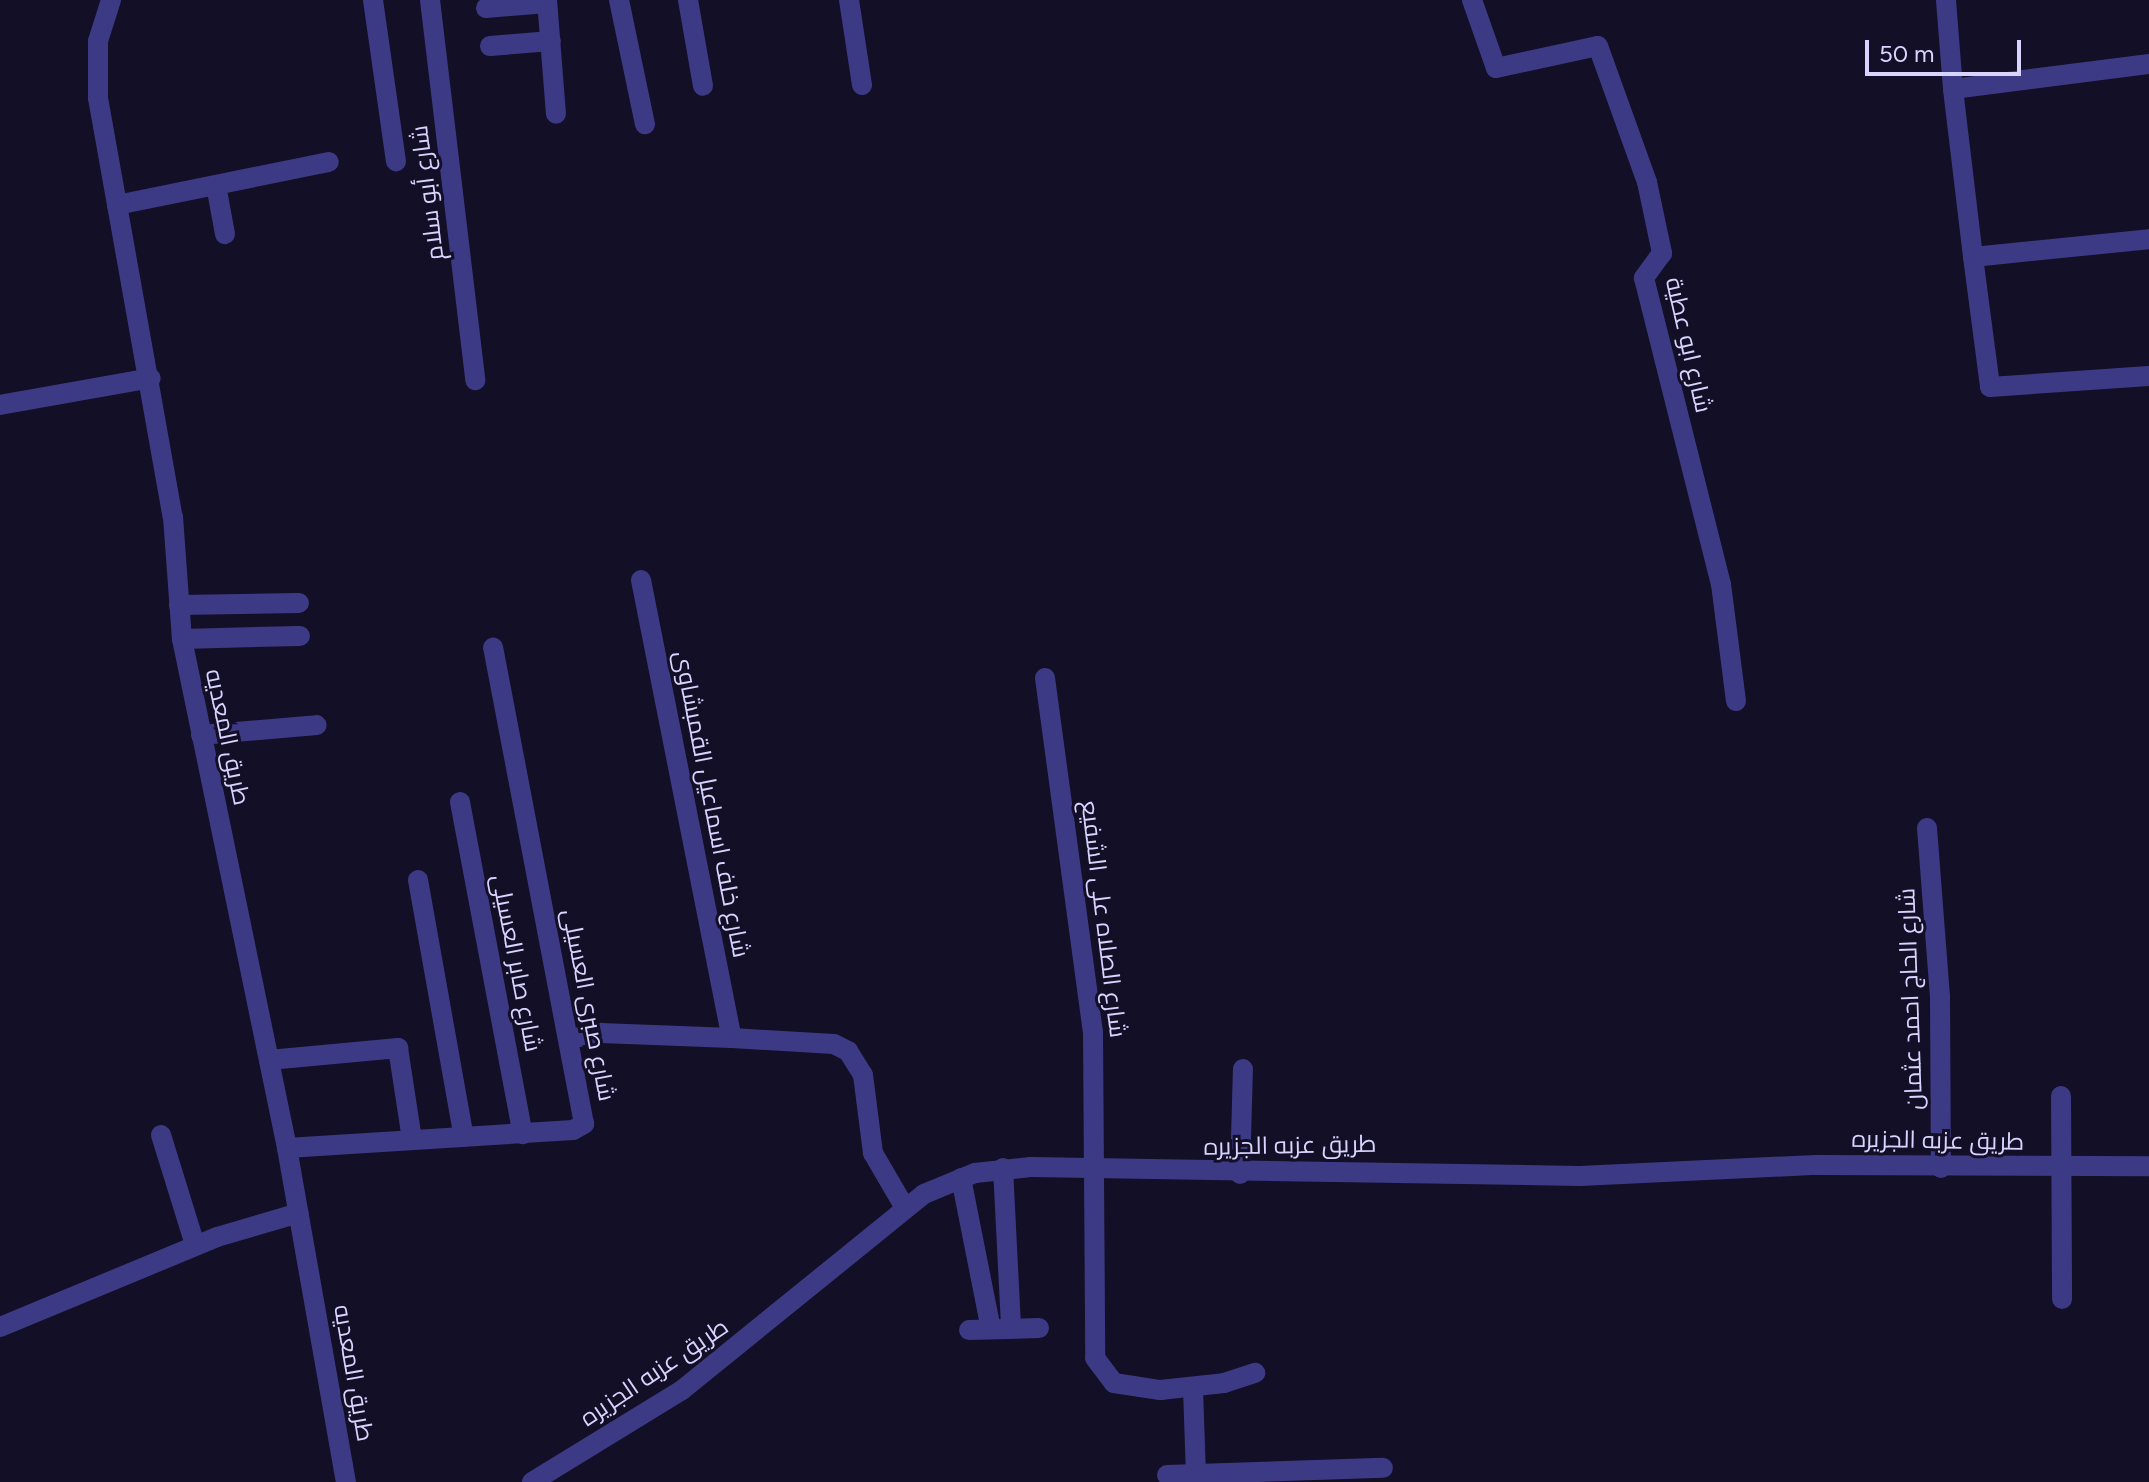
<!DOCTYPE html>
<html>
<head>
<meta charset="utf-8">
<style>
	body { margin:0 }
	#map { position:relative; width:2149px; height:1482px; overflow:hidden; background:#130f26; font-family:Figtree,Cairo,sans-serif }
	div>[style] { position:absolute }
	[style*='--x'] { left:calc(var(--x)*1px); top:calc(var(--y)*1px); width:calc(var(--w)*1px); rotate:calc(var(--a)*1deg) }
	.minor>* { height:20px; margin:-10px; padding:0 10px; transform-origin:10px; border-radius:10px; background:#3d3a85 }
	span { translate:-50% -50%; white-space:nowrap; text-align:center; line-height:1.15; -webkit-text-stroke:6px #130f26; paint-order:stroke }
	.street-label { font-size:24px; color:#d9d4ff }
	.scale { position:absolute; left:1865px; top:40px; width:156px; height:36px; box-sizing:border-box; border:4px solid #d9d4ff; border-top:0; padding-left:10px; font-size:24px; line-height:28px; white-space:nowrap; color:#d9d4ff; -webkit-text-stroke:6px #130f26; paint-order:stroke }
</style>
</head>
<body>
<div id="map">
	<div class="minor">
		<i style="--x:111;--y:0;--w:43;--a:107.6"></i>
		<i style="--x:98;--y:41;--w:57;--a:90"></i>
		<i style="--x:98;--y:98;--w:426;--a:79.9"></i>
		<i style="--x:173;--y:517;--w:122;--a:85.8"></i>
		<i style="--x:182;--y:639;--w:520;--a:78.34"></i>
		<i style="--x:287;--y:1148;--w:339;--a:80"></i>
		<i style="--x:373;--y:0;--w:163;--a:81.9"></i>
		<i style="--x:430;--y:0;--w:383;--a:83.2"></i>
		<i style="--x:547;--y:0;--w:114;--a:85.5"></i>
		<i style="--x:619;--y:0;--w:127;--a:78.2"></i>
		<i style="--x:688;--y:0;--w:87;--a:80.1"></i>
		<i style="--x:849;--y:0;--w:86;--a:81.3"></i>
		<i style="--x:1472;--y:0;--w:72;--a:70.6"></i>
		<i style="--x:1496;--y:68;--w:104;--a:-12.2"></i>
		<i style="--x:1598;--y:46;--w:145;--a:70.2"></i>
		<i style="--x:1647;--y:182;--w:73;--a:78.1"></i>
		<i style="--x:1662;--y:253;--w:31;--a:126"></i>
		<i style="--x:1644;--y:278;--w:316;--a:75.9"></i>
		<i style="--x:1721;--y:584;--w:118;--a:82.7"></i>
		<i style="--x:1946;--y:0;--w:89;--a:85.5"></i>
		<i style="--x:1953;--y:89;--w:198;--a:-7.3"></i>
		<i style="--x:486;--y:8;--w:61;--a:-4.7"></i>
		<i style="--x:490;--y:46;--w:61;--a:-4.7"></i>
		<i style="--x:1953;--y:89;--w:169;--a:83.2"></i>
		<i style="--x:1973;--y:257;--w:177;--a:-5.8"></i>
		<i style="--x:216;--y:185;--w:50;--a:79.6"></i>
		<i style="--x:117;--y:205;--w:216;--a:-11.5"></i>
		<i style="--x:1973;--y:257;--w:131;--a:82.5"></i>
		<i style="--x:1990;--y:387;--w:159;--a:-4"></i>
		<i style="--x:0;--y:405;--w:153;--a:-10.1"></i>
		<i style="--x:641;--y:580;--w:467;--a:78.8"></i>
		<i style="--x:179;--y:605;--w:120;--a:-1"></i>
		<i style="--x:182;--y:639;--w:118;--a:-1.5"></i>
		<i style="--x:1045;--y:678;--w:357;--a:82.3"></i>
		<i style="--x:1093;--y:1032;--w:326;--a:89.6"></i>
		<i style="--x:1095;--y:1358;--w:31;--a:53"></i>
		<i style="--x:1114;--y:1383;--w:47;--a:8.7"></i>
		<i style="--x:1160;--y:1390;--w:64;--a:-6.2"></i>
		<i style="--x:1224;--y:1383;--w:33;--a:-18"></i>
		<i style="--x:201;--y:735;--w:116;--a:-4.9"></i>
		<i style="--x:460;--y:802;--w:338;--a:79.3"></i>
		<i style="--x:1927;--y:828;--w:169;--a:85.6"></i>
		<i style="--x:1940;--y:996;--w:172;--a:89.7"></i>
		<i style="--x:418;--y:880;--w:261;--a:79.9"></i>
		<i style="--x:569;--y:1039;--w:33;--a:-11"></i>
		<i style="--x:601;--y:1033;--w:131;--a:2.2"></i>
		<i style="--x:732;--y:1038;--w:102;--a:3.4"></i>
		<i style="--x:834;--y:1044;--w:16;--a:27"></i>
		<i style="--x:848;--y:1051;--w:28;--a:58"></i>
		<i style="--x:863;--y:1075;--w:79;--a:82.7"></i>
		<i style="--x:873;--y:1153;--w:64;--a:59.8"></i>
		<i style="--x:269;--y:1060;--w:130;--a:-5.3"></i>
		<i style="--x:398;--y:1048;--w:93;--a:81.3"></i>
		<i style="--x:2061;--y:1096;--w:203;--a:89.7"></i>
		<i style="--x:161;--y:1135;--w:115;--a:72.8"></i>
		<i style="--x:287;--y:1148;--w:287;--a:-3.6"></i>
		<i style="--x:573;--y:1130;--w:13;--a:-29"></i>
		<i style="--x:584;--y:1124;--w:485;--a:-100.8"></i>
		<i style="--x:1003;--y:1168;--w:160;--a:87.1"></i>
		<i style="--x:1240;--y:1174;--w:105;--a:-88.4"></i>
		<i style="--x:961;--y:1178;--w:154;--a:78.8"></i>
		<i style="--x:0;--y:1327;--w:235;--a:-22.5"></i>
		<i style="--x:217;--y:1237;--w:85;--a:-16.3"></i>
		<i style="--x:969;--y:1330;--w:70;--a:-1.6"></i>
		<i style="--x:1193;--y:1389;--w:85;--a:88"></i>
		<i style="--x:1167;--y:1475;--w:216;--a:-1.9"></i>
		<i style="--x:532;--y:1482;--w:176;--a:-31.5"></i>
		<i style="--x:682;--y:1390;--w:311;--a:-39"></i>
		<i style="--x:924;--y:1194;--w:55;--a:-22.4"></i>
		<i style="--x:975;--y:1173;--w:56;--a:-6.1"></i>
		<i style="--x:1031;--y:1167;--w:549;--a:0.94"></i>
		<i style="--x:1580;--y:1176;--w:236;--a:-2.7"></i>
		<i style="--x:1816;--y:1165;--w:333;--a:0.2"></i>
	</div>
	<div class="street-label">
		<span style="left:427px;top:193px;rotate:-97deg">شارع أبو سلام</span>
		<span style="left:1689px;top:345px;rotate:77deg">شارع ابو عطية</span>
		<span style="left:228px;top:737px;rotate:78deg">طريق المعديه</span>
		<span style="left:712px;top:804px;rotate:79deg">شارع خلف اسماعيل القمبشاوى</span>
		<span style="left:1104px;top:919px;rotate:83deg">شارع الصلاه على الشفيع</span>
		<span style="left:517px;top:963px;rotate:79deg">شارع صابر العسيلى</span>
		<span style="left:1910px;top:999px;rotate:-92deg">شارع الحاج احمد عثمان</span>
		<span style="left:589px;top:1005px;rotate:79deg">شارع صبرى العسيلى</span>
		<span style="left:1938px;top:1140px;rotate:1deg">طريق عزبه الجزيره</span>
		<span style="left:1290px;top:1145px;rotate:-1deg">طريق عزبه الجزيره</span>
		<span style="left:654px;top:1372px;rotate:-34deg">طريق عزبه الجزيره</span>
		<span style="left:354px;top:1373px;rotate:80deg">طريق المعديه</span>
	</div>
	<div class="scale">50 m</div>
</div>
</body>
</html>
